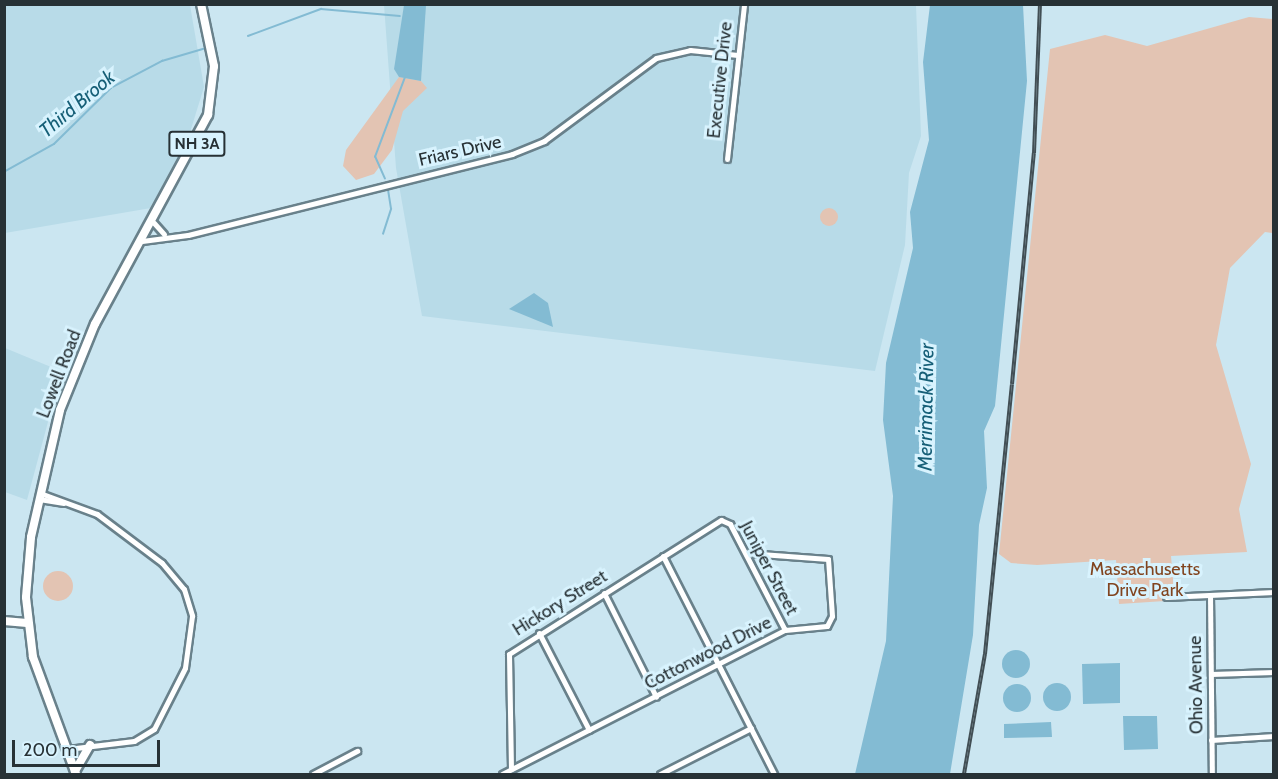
<!DOCTYPE html>
<html>
<head>
<meta charset="utf-8">
<style>
	body { margin:0 }
	#map { position:relative; width:1278px; height:779px; overflow:hidden; background:#cbe6f1; font-family:Cabin,sans-serif }
	div>[style] { position:absolute }
	[style*='--x'] { left:calc(var(--x)*1px); top:calc(var(--y)*1px); width:calc(var(--w)*1px); rotate:calc(var(--a)*1deg) }
	.built>* { inset:0; background:#b8dbe8 }
	.green>* { inset:0; background:#e3c4b3 }
	.round { border-radius:50% }
	.water>* { inset:0; background:#83bbd3 }
	.stream>* { height:1.5px; margin:-0.75px; padding:0 0.75px; transform-origin:0.75px; border-radius:0.75px; background:#83bbd3 }
	.roads { filter:drop-shadow(2px 0 #69818b) drop-shadow(-2px 0 #69818b) drop-shadow(0 2px #69818b) drop-shadow(0 -2px #69818b) }
	.street>* { height:5px; margin:-2.5px; padding:0 2.5px; transform-origin:2.5px; border-radius:2.5px; background:#fff }
	.secondary>* { height:8px; margin:-4px; padding:0 4px; transform-origin:4px; border-radius:4px; background:#fff }
	.primary>* { height:8px; margin:-4px; padding:0 4px; transform-origin:4px; border-radius:4px; background:#fff }
	.rail>* { height:4px; margin-top:-2px; transform-origin:0; background:repeating-linear-gradient(90deg,#d8f3fe 0 4.5px,#424f55 0 9px); box-sizing:border-box; border-block:2px solid #424f55 }
	span { translate:-50% -50%; white-space:nowrap; text-align:center; line-height:1.15; -webkit-text-stroke:6px #d8f3fe; paint-order:stroke }
	.shield-label span { padding:2px 4px; background:#d8f3fe; border:2px solid; border-radius:4px; -webkit-text-stroke-width:0 }
	.shield-label { font-size:16px; color:#273135; font-weight:700 }
	.street-label { font-size:18px; color:#273135 }
	.park-label { font-size:18px; color:#81441f }
	.water-label { font-size:20px; color:#165f77; font-style:italic }
	.frame { position:absolute; inset:0; border:6px solid #273135; pointer-events:none }
	.scale { position:absolute; left:12px; top:740px; width:148px; height:27px; box-sizing:border-box; border:3px solid #273135; border-top:0; padding-left:8px; font-size:18px; line-height:21px; white-space:nowrap; color:#273135; -webkit-text-stroke:4px #d8f3fe; paint-order:stroke }
</style>
</head>
<body>
<div id="map">
	<div class="built">
		<i style="clip-path:polygon(5px 4px,190px 5px,204px 87px,187px 142px,151px 208px,5px 233px)"></i>
		<i style="clip-path:polygon(384px 5px,916px 5px,921px 136px,909px 173px,905px 245px,875px 371px,422px 316px,396px 168px)"></i>
		<i style="clip-path:polygon(5px 348px,68px 374px,52px 407px,27px 500px,5px 492px)"></i>
	</div>
	<div class="green">
		<i style="clip-path:polygon(1249px 17px,1273px 19px,1273px 233px,1265px 232px,1230px 268px,1216px 345px,1251px 464px,1239px 509px,1247px 552px,1171px 556px,1174px 591px,1164px 591px,1165px 601px,1119px 604px,1116px 560px,1037px 565px,1011px 563px,999px 554px,1050px 49px,1105px 35px,1147px 46px)"></i>
		<i style="clip-path:polygon(399px 77px,421px 81px,427px 88px,403px 111px,392px 150px,374px 174px,356px 180px,343px 166px,346px 150px)"></i>
		<i class="round" style="left:820px;top:208px;width:18px;height:18px"></i>
		<i class="round" style="left:43px;top:571px;width:30px;height:30px"></i>
	</div>
	<div class="water">
		<i style="clip-path:polygon(404px 5px,426px 5px,421px 81px,399px 77px,394px 69px)"></i>
		<i style="clip-path:polygon(930px 5px,1023px 5px,1027px 81px,995px 406px,984px 431px,987px 488px,979px 525px,973px 635px,950px 774px,855px 774px,886px 641px,893px 496px,883px 420px,886px 363px,913px 248px,910px 212px,929px 140px,923px 62px)"></i>
		<i style="clip-path:polygon(534px 293px,548px 303px,553px 327px,509px 309px)"></i>
		<i class="round" style="left:1002px;top:650px;width:28px;height:28px"></i>
		<i style="clip-path:polygon(1120px 663px,1120px 703px,1083px 704px,1082px 664px)"></i>
		<i class="round" style="left:1043px;top:683px;width:28px;height:28px"></i>
		<i class="round" style="left:1003px;top:684px;width:28px;height:28px"></i>
		<i style="clip-path:polygon(1123px 716px,1157px 716px,1158px 749px,1124px 750px)"></i>
		<i style="clip-path:polygon(1051px 722px,1052px 737px,1004px 738px,1004px 724px)"></i>
	</div>
	<div class="stream">
		<i style="--x:248;--y:36;--w:78;--a:-20.3"></i>
		<i style="--x:321;--y:9;--w:79;--a:5.1"></i>
		<i style="--x:4;--y:172;--w:57;--a:-29.2"></i>
		<i style="--x:54;--y:144;--w:80;--a:-44.5"></i>
		<i style="--x:111;--y:88;--w:58;--a:-27.9"></i>
		<i style="--x:162;--y:61;--w:43;--a:-16.3"></i>
		<i style="--x:385;--y:179;--w:24;--a:-114"></i>
		<i style="--x:375;--y:157;--w:85;--a:-69.4"></i>
		<i style="--x:383;--y:234;--w:26;--a:-72"></i>
		<i style="--x:391;--y:209;--w:20;--a:-99"></i>
	</div>
	<div class="roads">
		<div class="street">
			<i style="--x:727;--y:159;--w:156;--a:-83.7"></i>
			<i style="--x:154;--y:223;--w:15;--a:48"></i>
			<i style="--x:142;--y:241;--w:46;--a:-7.4"></i>
			<i style="--x:188;--y:235;--w:334;--a:-14"></i>
			<i style="--x:512;--y:154;--w:35;--a:-22"></i>
			<i style="--x:544;--y:141;--w:139;--a:-36.5"></i>
			<i style="--x:656;--y:58;--w:35;--a:-13"></i>
			<i style="--x:690;--y:50;--w:48;--a:5.9"></i>
			<i style="--x:40;--y:493;--w:61;--a:20.2"></i>
			<i style="--x:97;--y:514;--w:81;--a:37"></i>
			<i style="--x:162;--y:563;--w:34;--a:50"></i>
			<i style="--x:184;--y:589;--w:28;--a:73"></i>
			<i style="--x:192;--y:616;--w:52;--a:97.7"></i>
			<i style="--x:185;--y:668;--w:68;--a:116.9"></i>
			<i style="--x:154;--y:729;--w:23;--a:149"></i>
			<i style="--x:134;--y:741;--w:67;--a:173.2"></i>
			<i style="--x:39;--y:499;--w:25;--a:9"></i>
			<i style="--x:663;--y:556;--w:245;--a:63"></i>
			<i style="--x:604;--y:593;--w:116;--a:63.4"></i>
			<i style="--x:1210;--y:595;--w:179;--a:89.4"></i>
			<i style="--x:1166;--y:597;--w:108;--a:-2.7"></i>
			<i style="--x:539;--y:633;--w:109;--a:62.7"></i>
			<i style="--x:1211;--y:674;--w:63;--a:-1.8"></i>
			<i style="--x:1211;--y:740;--w:63;--a:-3.6"></i>
			<i style="--x:511;--y:769;--w:115;--a:-91"></i>
			<i style="--x:509;--y:654;--w:251;--a:-32.3"></i>
			<i style="--x:721;--y:520;--w:10;--a:24"></i>
			<i style="--x:730;--y:524;--w:119;--a:62.6"></i>
			<i style="--x:313;--y:774;--w:50;--a:-27.6"></i>
			<i style="--x:502;--y:774;--w:318;--a:-27"></i>
			<i style="--x:785;--y:630;--w:42;--a:-5.4"></i>
			<i style="--x:827;--y:626;--w:11;--a:-63"></i>
			<i style="--x:832;--y:616;--w:57;--a:-94"></i>
			<i style="--x:828;--y:559;--w:81;--a:-175.8"></i>
			<i style="--x:660;--y:774;--w:102;--a:-26.8"></i>
		</div>
		<div class="secondary">
			<i style="--x:4;--y:621;--w:23;--a:5"></i>
		</div>
		<div class="primary">
			<i style="--x:75;--y:771;--w:30;--a:-60"></i>
			<i style="--x:76;--y:774;--w:125;--a:-110.2"></i>
			<i style="--x:33;--y:657;--w:60;--a:-96.7"></i>
			<i style="--x:26;--y:597;--w:60;--a:-85.2"></i>
			<i style="--x:31;--y:537;--w:130;--a:-77.1"></i>
			<i style="--x:60;--y:410;--w:93;--a:-67.9"></i>
			<i style="--x:95;--y:324;--w:238;--a:-61.6"></i>
			<i style="--x:208;--y:115;--w:49;--a:-83"></i>
			<i style="--x:214;--y:66;--w:63;--a:-101.8"></i>
		</div>
	</div>
	<div class="rail">
		<i style="--x:964;--y:774;--w:122;--a:-80.1"></i>
		<i style="--x:985;--y:654;--w:271;--a:-84.3"></i>
		<i style="--x:1012;--y:384;--w:232;--a:-84.6"></i>
		<i style="--x:1034;--y:153;--w:149;--a:-87.7"></i>
	</div>
	<div class="shield-label">
		<span style="left:197px;top:144px">NH 3A</span>
	</div>
	<div class="street-label">
		<span style="left:720px;top:80px;rotate:-84deg">Executive Drive</span>
		<span style="left:460px;top:151px;rotate:-13deg">Friars Drive</span>
		<span style="left:59px;top:374px;rotate:-69deg">Lowell Road</span>
		<span style="left:769px;top:568px;rotate:62deg">Juniper Street</span>
		<span style="left:560px;top:603px;rotate:-32deg">Hickory Street</span>
		<span style="left:708px;top:653px;rotate:-27deg">Cottonwood Drive</span>
		<span style="left:1196px;top:685px;rotate:-91deg">Ohio Avenue</span>
	</div>
	<div class="park-label">
		<span style="left:1145px;top:580px">Massachusetts<br>Drive Park</span>
	</div>
	<div class="water-label">
		<span style="left:77px;top:104px;rotate:-40deg">Third Brook</span>
		<span style="left:926px;top:407px;rotate:-89deg">Merrimack River</span>
	</div>
	<div class="frame"></div>
	<div class="scale">200 m</div>
</div>
</body>
</html>
